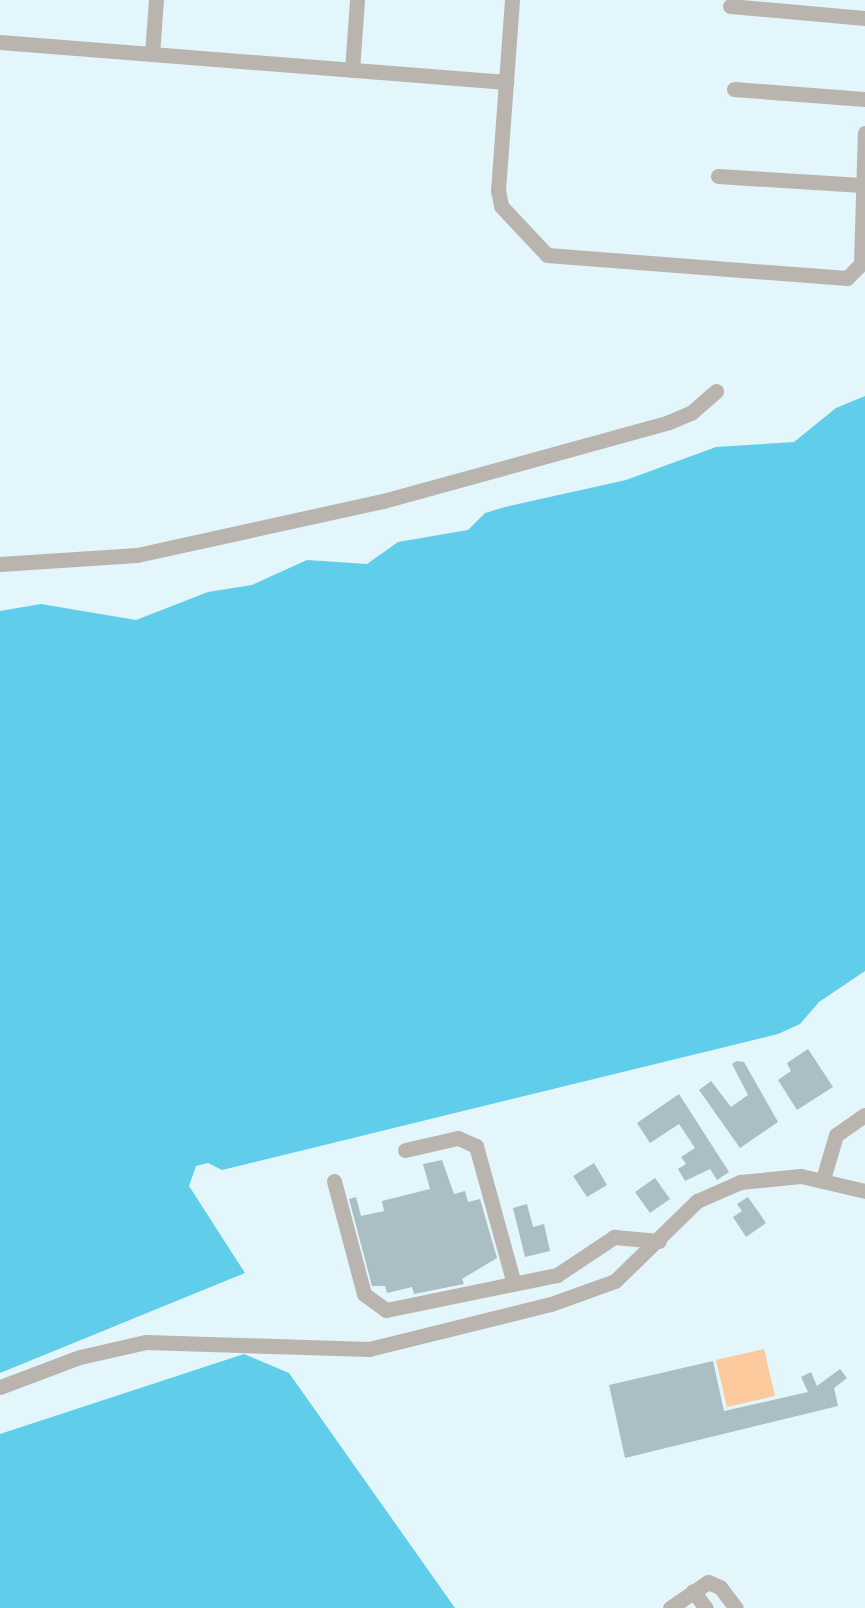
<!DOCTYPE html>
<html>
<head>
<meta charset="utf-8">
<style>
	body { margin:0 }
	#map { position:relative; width:865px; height:1608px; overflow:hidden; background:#e2f6fc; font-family:"Golos Text",sans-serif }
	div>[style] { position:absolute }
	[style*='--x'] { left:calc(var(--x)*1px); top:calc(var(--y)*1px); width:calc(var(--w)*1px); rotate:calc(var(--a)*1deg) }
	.green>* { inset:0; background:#fdca9e }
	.water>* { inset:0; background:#60ceeb }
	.building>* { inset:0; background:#abbec4 }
	.minor>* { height:15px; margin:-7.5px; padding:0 7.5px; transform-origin:7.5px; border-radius:7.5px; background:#bab4af }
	span { translate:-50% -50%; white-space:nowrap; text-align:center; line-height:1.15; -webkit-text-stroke:5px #e2f6fc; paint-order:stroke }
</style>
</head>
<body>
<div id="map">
	<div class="green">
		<i style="clip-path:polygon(764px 1349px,775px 1396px,727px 1407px,716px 1360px)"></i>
	</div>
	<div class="water">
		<i style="clip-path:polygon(865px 396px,865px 971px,819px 1002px,800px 1024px,778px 1034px,222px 1170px,208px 1163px,196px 1166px,189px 1186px,245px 1273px,0 1373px,0 611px,41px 604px,136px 620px,208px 592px,252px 585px,307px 560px,367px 564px,398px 542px,468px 530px,485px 513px,505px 507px,626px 480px,716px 447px,794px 442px,836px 408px)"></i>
		<i style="clip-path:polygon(244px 1354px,289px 1373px,455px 1608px,0 1608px,0 1434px)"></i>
	</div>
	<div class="building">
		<i style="clip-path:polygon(808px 1049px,833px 1087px,797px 1110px,778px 1080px,791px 1071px,787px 1063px)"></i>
		<i style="clip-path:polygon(737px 1061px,744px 1062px,778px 1122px,740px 1148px,699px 1090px,711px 1081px,731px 1107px,748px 1095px,732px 1064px)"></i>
		<i style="clip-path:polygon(679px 1094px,729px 1172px,717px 1180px,710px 1169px,685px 1181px,678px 1169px,686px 1164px,681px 1157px,695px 1148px,679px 1124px,650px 1143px,637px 1123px)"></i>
		<i style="clip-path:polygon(442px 1160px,454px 1194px,465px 1191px,468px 1202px,480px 1199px,497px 1258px,462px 1279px,464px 1284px,414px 1294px,412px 1287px,387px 1293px,385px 1286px,372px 1286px,349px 1199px,356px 1197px,361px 1216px,384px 1211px,382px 1201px,430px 1189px,423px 1164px)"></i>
		<i style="clip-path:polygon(594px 1163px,607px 1185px,587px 1197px,573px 1176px)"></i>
		<i style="clip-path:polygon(655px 1178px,670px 1199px,650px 1213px,635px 1192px)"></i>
		<i style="clip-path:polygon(748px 1197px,766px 1223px,746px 1237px,733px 1217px,742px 1211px,737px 1204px)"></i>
		<i style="clip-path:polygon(527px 1204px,533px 1227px,544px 1224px,550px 1251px,525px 1257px,513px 1208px)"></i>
		<i style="clip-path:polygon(713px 1361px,724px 1411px,808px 1392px,801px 1377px,811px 1372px,817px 1386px,840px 1369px,847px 1378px,834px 1388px,838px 1406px,625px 1458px,609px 1385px)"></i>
	</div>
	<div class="minor">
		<i style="--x:512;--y:0;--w:191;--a:94.2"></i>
		<i style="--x:498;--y:190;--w:16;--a:79"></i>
		<i style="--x:501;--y:206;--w:67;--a:46.8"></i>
		<i style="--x:547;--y:255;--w:301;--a:4.4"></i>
		<i style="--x:847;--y:278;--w:20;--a:-45"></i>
		<i style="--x:861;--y:264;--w:131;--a:-88.3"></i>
		<i style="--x:730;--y:6;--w:136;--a:5.1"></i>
		<i style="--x:0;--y:42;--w:508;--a:4.52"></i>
		<i style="--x:152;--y:54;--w:54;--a:-85.8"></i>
		<i style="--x:352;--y:70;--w:70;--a:-85.9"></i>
		<i style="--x:734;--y:89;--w:131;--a:4.4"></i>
		<i style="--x:718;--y:176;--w:144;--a:3.6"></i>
		<i style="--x:0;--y:564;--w:137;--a:-3.8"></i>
		<i style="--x:137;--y:555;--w:252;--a:-12.4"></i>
		<i style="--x:383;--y:501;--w:297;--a:-15.4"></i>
		<i style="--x:669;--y:422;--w:25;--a:-23"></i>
		<i style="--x:692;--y:412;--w:32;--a:-41"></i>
		<i style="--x:405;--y:1150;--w:54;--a:-12.8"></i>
		<i style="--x:458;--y:1138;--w:20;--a:24"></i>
		<i style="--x:476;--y:1146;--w:143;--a:74.6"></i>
		<i style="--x:823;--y:1179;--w:46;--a:-73.5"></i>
		<i style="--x:836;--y:1135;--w:35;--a:-35"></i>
		<i style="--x:334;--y:1181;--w:117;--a:75.1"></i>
		<i style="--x:364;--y:1294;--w:27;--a:36"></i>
		<i style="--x:386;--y:1310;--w:175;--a:-11.6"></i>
		<i style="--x:557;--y:1275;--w:69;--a:-33.7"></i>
		<i style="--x:614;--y:1237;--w:45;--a:5.1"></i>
		<i style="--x:0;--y:1387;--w:85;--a:-20.6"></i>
		<i style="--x:80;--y:1357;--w:68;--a:-12.8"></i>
		<i style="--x:146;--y:1342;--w:223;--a:1.8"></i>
		<i style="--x:369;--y:1349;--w:187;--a:-13.9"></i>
		<i style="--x:551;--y:1304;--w:68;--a:-19.8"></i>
		<i style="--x:615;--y:1281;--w:115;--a:-44.3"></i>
		<i style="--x:697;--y:1201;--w:47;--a:-23.8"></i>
		<i style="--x:740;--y:1182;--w:61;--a:-5.6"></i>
		<i style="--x:801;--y:1176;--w:66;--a:13.2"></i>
		<i style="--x:693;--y:1591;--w:21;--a:53"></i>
		<i style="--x:670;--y:1608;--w:46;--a:-34.4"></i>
		<i style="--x:708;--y:1582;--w:13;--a:23"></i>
		<i style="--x:720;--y:1587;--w:26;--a:53"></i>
	</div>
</div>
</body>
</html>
